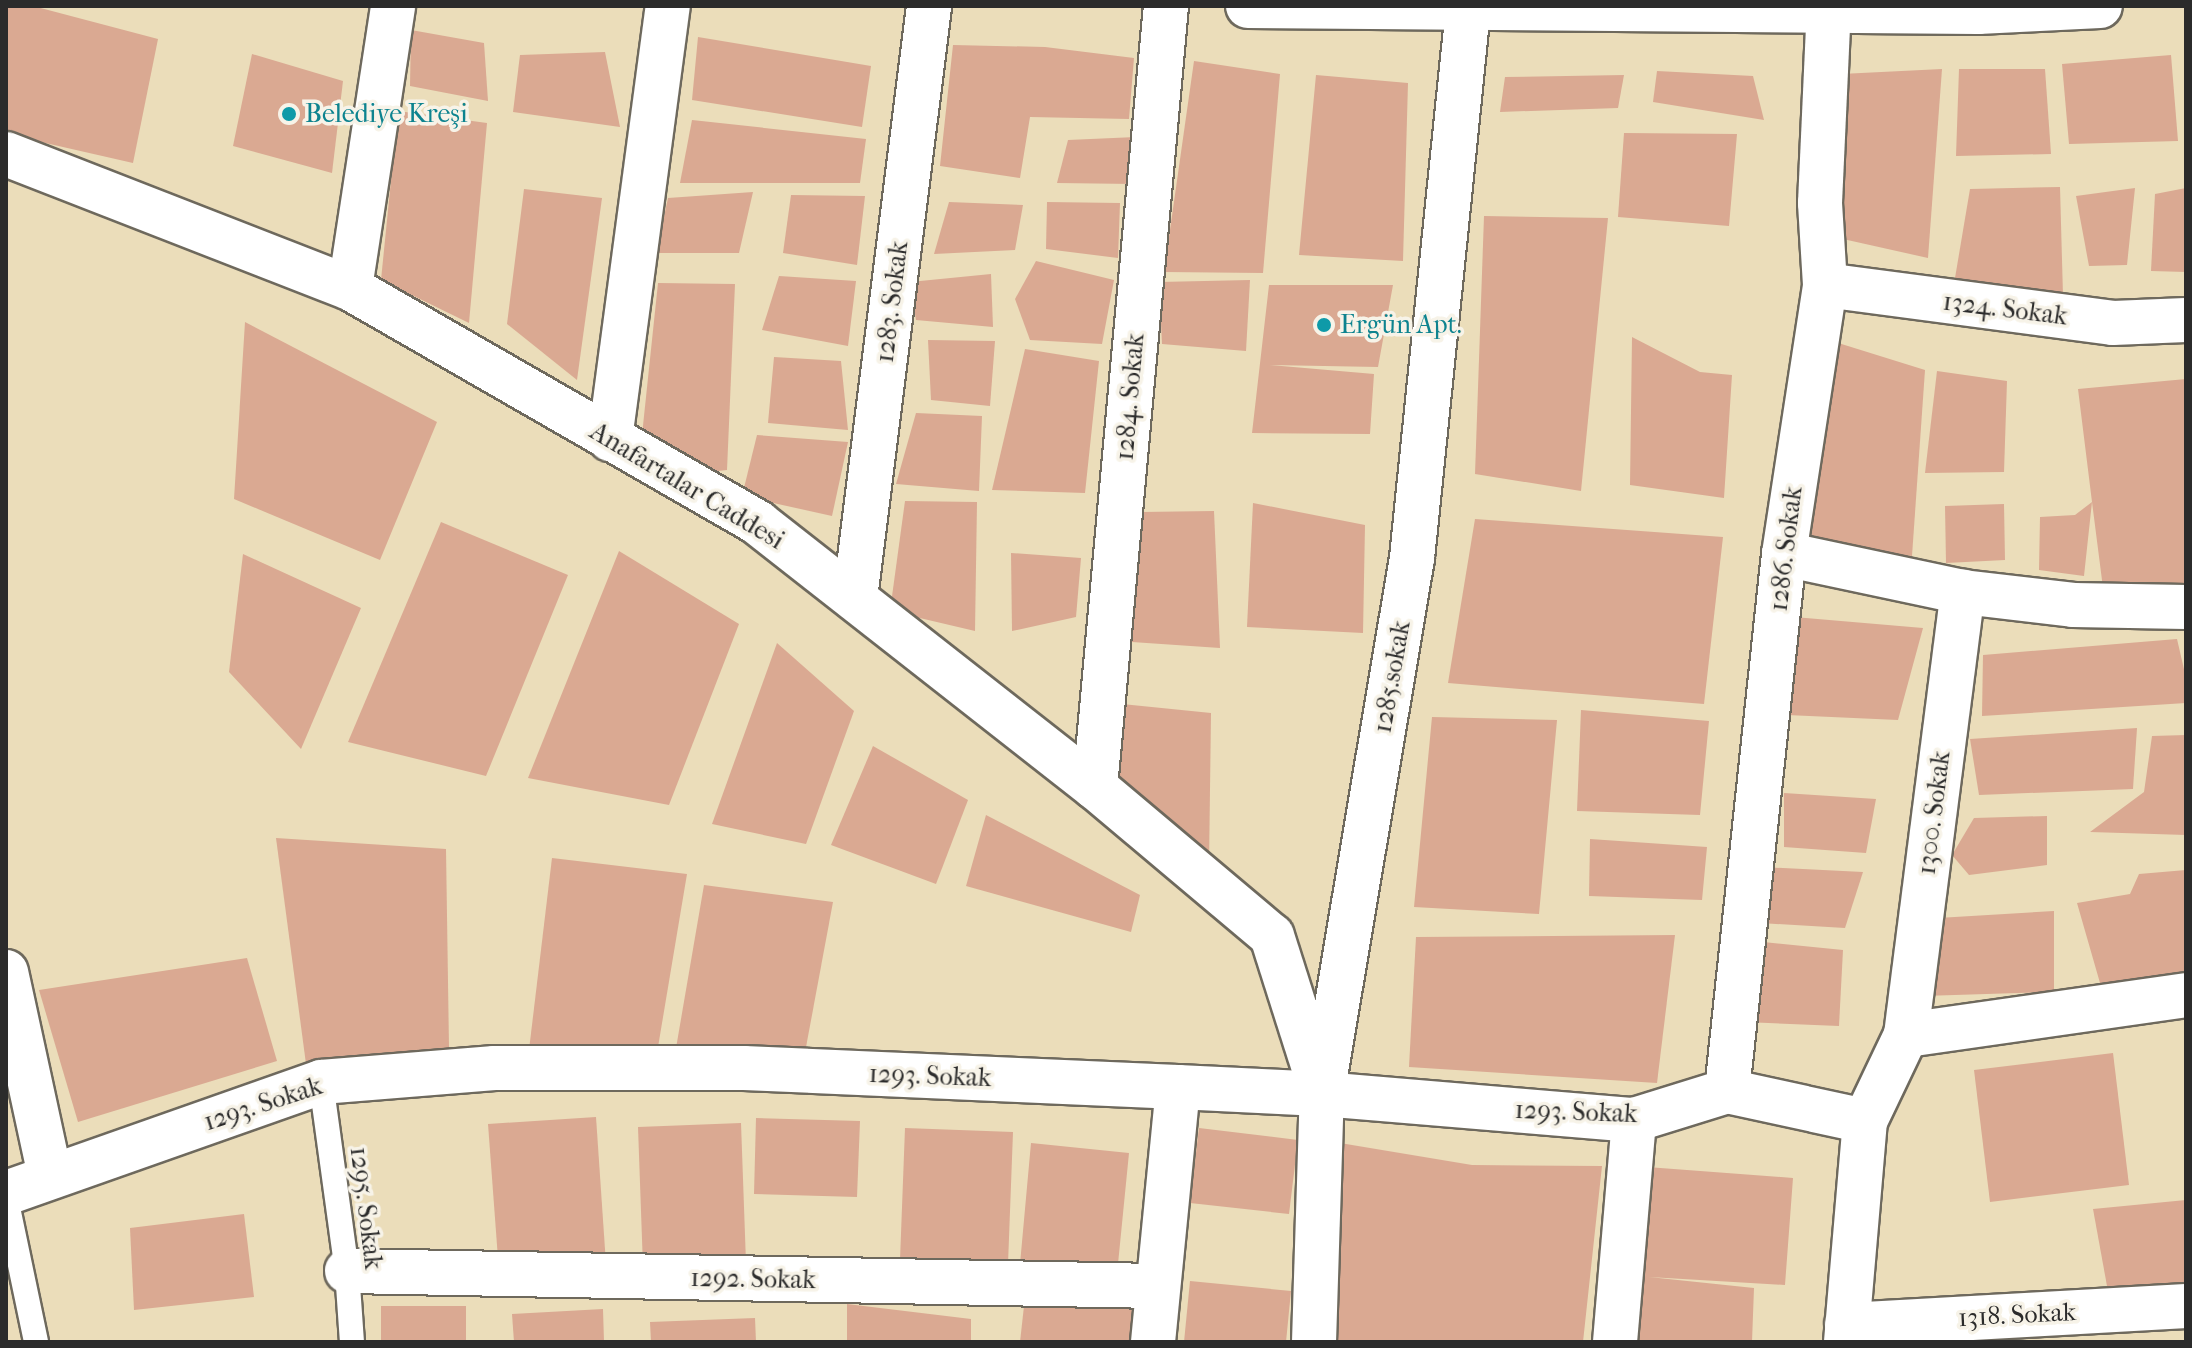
<!DOCTYPE html>
<html>
<head>
<meta charset="utf-8">
<style>
	body { margin:0 }
	#map { position:relative; width:2192px; height:1348px; overflow:hidden; background:#ebddba; font-family:"IM FELL French Canon",serif }
	div>[style] { position:absolute }
	[style*='--x'] { left:calc(var(--x)*1px); top:calc(var(--y)*1px); width:calc(var(--w)*1px); rotate:calc(var(--a)*1deg) }
	.building>* { inset:0; background:#daa992 }
	.roads { filter:drop-shadow(2px 0 #6e695d) drop-shadow(-2px 0 #6e695d) drop-shadow(0 2px #6e695d) drop-shadow(0 -2px #6e695d) }
	.lane>* { height:24px; margin:-12px; padding:0 12px; transform-origin:12px; border-radius:12px; background:#fff }
	.street>* { height:44px; margin:-22px; padding:0 22px; transform-origin:22px; border-radius:22px; background:#fff }
	.dots>* { width:22px; height:22px; translate:-50% -50%; box-sizing:border-box; border:4px solid #f7f3e8; border-radius:50% }
	span { translate:-50% -50%; white-space:nowrap; text-align:center; line-height:1.15; -webkit-text-stroke:7px #f7f3e8; paint-order:stroke }
	.culture-label { font-size:26px; color:#0d838f }
	.left { translate:0 -50%; text-align:left }
	.street-label { font-size:26px; color:#2b2b2b }
	.frame { position:absolute; inset:0; border:8px solid #2b2b2b; pointer-events:none }
</style>
</head>
<body>
<div id="map">
	<div class="building">
		<i style="clip-path:polygon(6px 6px,33px 6px,158px 39px,133px 163px,6px 134px)"></i>
		<i style="clip-path:polygon(411px 30px,484px 43px,488px 101px,410px 86px)"></i>
		<i style="clip-path:polygon(698px 37px,871px 66px,862px 127px,692px 100px)"></i>
		<i style="clip-path:polygon(953px 45px,1045px 47px,1134px 58px,1129px 119px,1030px 117px,1020px 178px,940px 166px)"></i>
		<i style="clip-path:polygon(605px 52px,620px 127px,513px 112px,520px 55px)"></i>
		<i style="clip-path:polygon(252px 54px,343px 81px,332px 173px,233px 146px)"></i>
		<i style="clip-path:polygon(2171px 55px,2178px 141px,2069px 144px,2062px 64px)"></i>
		<i style="clip-path:polygon(1194px 61px,1280px 74px,1263px 273px,1164px 272px)"></i>
		<i style="clip-path:polygon(1942px 69px,1928px 258px,1834px 237px,1841px 74px)"></i>
		<i style="clip-path:polygon(1959px 69px,2045px 69px,2051px 154px,1956px 156px)"></i>
		<i style="clip-path:polygon(1657px 71px,1753px 76px,1764px 120px,1653px 102px)"></i>
		<i style="clip-path:polygon(1316px 75px,1408px 83px,1403px 261px,1299px 255px)"></i>
		<i style="clip-path:polygon(1624px 75px,1618px 108px,1500px 112px,1505px 77px)"></i>
		<i style="clip-path:polygon(398px 111px,487px 123px,469px 323px,381px 280px)"></i>
		<i style="clip-path:polygon(692px 120px,866px 139px,860px 183px,680px 183px)"></i>
		<i style="clip-path:polygon(1624px 133px,1737px 134px,1729px 226px,1618px 217px)"></i>
		<i style="clip-path:polygon(1136px 137px,1134px 184px,1057px 183px,1068px 140px)"></i>
		<i style="clip-path:polygon(2060px 187px,2063px 296px,1955px 278px,1970px 189px)"></i>
		<i style="clip-path:polygon(2135px 188px,2127px 265px,2089px 266px,2076px 196px)"></i>
		<i style="clip-path:polygon(2186px 188px,2186px 272px,2151px 271px,2155px 194px)"></i>
		<i style="clip-path:polygon(524px 189px,602px 198px,577px 380px,507px 324px)"></i>
		<i style="clip-path:polygon(753px 192px,739px 253px,656px 253px,668px 198px)"></i>
		<i style="clip-path:polygon(791px 195px,865px 196px,857px 265px,783px 253px)"></i>
		<i style="clip-path:polygon(949px 202px,1023px 205px,1015px 250px,934px 254px)"></i>
		<i style="clip-path:polygon(1047px 202px,1120px 203px,1118px 258px,1046px 249px)"></i>
		<i style="clip-path:polygon(1484px 216px,1608px 218px,1581px 491px,1475px 474px)"></i>
		<i style="clip-path:polygon(1036px 261px,1114px 280px,1102px 344px,1030px 340px,1015px 299px)"></i>
		<i style="clip-path:polygon(991px 274px,993px 327px,916px 320px,910px 282px)"></i>
		<i style="clip-path:polygon(779px 276px,856px 281px,848px 346px,762px 330px)"></i>
		<i style="clip-path:polygon(1250px 280px,1246px 351px,1162px 344px,1159px 282px)"></i>
		<i style="clip-path:polygon(658px 283px,735px 284px,727px 470px,700px 473px,642px 435px)"></i>
		<i style="clip-path:polygon(1269px 285px,1393px 285px,1378px 367px,1270px 365px,1374px 374px,1370px 434px,1252px 433px)"></i>
		<i style="clip-path:polygon(245px 322px,437px 422px,380px 560px,234px 499px)"></i>
		<i style="clip-path:polygon(1632px 337px,1700px 372px,1732px 375px,1724px 498px,1630px 485px)"></i>
		<i style="clip-path:polygon(1819px 337px,1925px 370px,1912px 556px,1793px 545px)"></i>
		<i style="clip-path:polygon(928px 340px,995px 341px,990px 406px,931px 400px)"></i>
		<i style="clip-path:polygon(1025px 349px,1099px 361px,1085px 493px,992px 490px)"></i>
		<i style="clip-path:polygon(774px 357px,841px 361px,848px 430px,768px 423px)"></i>
		<i style="clip-path:polygon(1937px 371px,2007px 381px,2004px 472px,1925px 473px)"></i>
		<i style="clip-path:polygon(2186px 379px,2186px 586px,2103px 588px,2092px 502px,2084px 576px,2039px 570px,2040px 517px,2075px 515px,2092px 502px,2078px 389px)"></i>
		<i style="clip-path:polygon(916px 413px,982px 416px,979px 491px,896px 484px)"></i>
		<i style="clip-path:polygon(757px 435px,848px 442px,832px 516px,742px 496px)"></i>
		<i style="clip-path:polygon(905px 501px,977px 502px,975px 631px,890px 611px)"></i>
		<i style="clip-path:polygon(1253px 503px,1365px 525px,1363px 633px,1247px 627px)"></i>
		<i style="clip-path:polygon(2004px 504px,2005px 560px,1946px 563px,1945px 506px)"></i>
		<i style="clip-path:polygon(1214px 511px,1220px 648px,1132px 642px,1141px 512px)"></i>
		<i style="clip-path:polygon(1475px 519px,1723px 537px,1704px 704px,1448px 683px)"></i>
		<i style="clip-path:polygon(441px 522px,568px 575px,486px 776px,348px 742px)"></i>
		<i style="clip-path:polygon(619px 551px,739px 624px,669px 805px,528px 778px)"></i>
		<i style="clip-path:polygon(1011px 553px,1081px 558px,1076px 617px,1012px 631px)"></i>
		<i style="clip-path:polygon(243px 554px,361px 608px,301px 749px,229px 672px)"></i>
		<i style="clip-path:polygon(1794px 617px,1923px 628px,1898px 720px,1787px 715px)"></i>
		<i style="clip-path:polygon(2177px 639px,2186px 678px,2186px 703px,1982px 716px,1983px 655px)"></i>
		<i style="clip-path:polygon(777px 643px,854px 711px,806px 844px,712px 824px)"></i>
		<i style="clip-path:polygon(1122px 704px,1211px 713px,1209px 866px,1118px 806px)"></i>
		<i style="clip-path:polygon(1581px 710px,1709px 721px,1700px 815px,1577px 811px)"></i>
		<i style="clip-path:polygon(1432px 717px,1557px 720px,1539px 914px,1414px 907px)"></i>
		<i style="clip-path:polygon(2137px 728px,2133px 789px,1979px 795px,1970px 739px)"></i>
		<i style="clip-path:polygon(2186px 735px,2186px 835px,2090px 832px,2144px 792px,2152px 736px)"></i>
		<i style="clip-path:polygon(873px 746px,968px 800px,936px 884px,831px 845px)"></i>
		<i style="clip-path:polygon(1784px 793px,1876px 799px,1866px 853px,1784px 847px)"></i>
		<i style="clip-path:polygon(986px 815px,1140px 895px,1131px 932px,966px 886px)"></i>
		<i style="clip-path:polygon(2047px 816px,2047px 865px,1969px 875px,1952px 855px,1974px 818px)"></i>
		<i style="clip-path:polygon(276px 838px,446px 849px,449px 1048px,306px 1064px)"></i>
		<i style="clip-path:polygon(1590px 839px,1707px 847px,1702px 900px,1589px 896px)"></i>
		<i style="clip-path:polygon(552px 858px,687px 874px,656px 1059px,529px 1050px)"></i>
		<i style="clip-path:polygon(1762px 867px,1863px 872px,1845px 928px,1760px 923px)"></i>
		<i style="clip-path:polygon(2186px 870px,2186px 975px,2100px 983px,2077px 903px,2130px 894px,2139px 874px)"></i>
		<i style="clip-path:polygon(704px 885px,833px 902px,804px 1058px,675px 1054px)"></i>
		<i style="clip-path:polygon(2054px 911px,2054px 992px,1923px 996px,1938px 918px)"></i>
		<i style="clip-path:polygon(1675px 935px,1657px 1083px,1409px 1067px,1416px 937px)"></i>
		<i style="clip-path:polygon(1754px 941px,1843px 950px,1839px 1026px,1745px 1022px)"></i>
		<i style="clip-path:polygon(247px 958px,277px 1061px,78px 1122px,39px 990px)"></i>
		<i style="clip-path:polygon(2113px 1053px,2129px 1185px,1990px 1202px,1974px 1070px)"></i>
		<i style="clip-path:polygon(596px 1117px,606px 1264px,499px 1272px,488px 1124px)"></i>
		<i style="clip-path:polygon(756px 1118px,860px 1121px,857px 1197px,754px 1194px)"></i>
		<i style="clip-path:polygon(741px 1123px,746px 1263px,643px 1267px,638px 1127px)"></i>
		<i style="clip-path:polygon(905px 1128px,1013px 1132px,1008px 1264px,900px 1260px)"></i>
		<i style="clip-path:polygon(1199px 1128px,1298px 1140px,1289px 1214px,1190px 1203px)"></i>
		<i style="clip-path:polygon(1031px 1143px,1129px 1153px,1117px 1274px,1020px 1264px)"></i>
		<i style="clip-path:polygon(1340px 1143px,1472px 1165px,1602px 1166px,1583px 1342px,1327px 1342px)"></i>
		<i style="clip-path:polygon(1647px 1167px,1793px 1178px,1785px 1285px,1649px 1277px,1754px 1288px,1752px 1342px,1623px 1342px)"></i>
		<i style="clip-path:polygon(2186px 1200px,2186px 1290px,2107px 1286px,2093px 1209px)"></i>
		<i style="clip-path:polygon(244px 1214px,254px 1297px,134px 1310px,130px 1228px)"></i>
		<i style="clip-path:polygon(1190px 1281px,1291px 1291px,1286px 1342px,1184px 1342px)"></i>
		<i style="clip-path:polygon(1025px 1297px,1136px 1309px,1132px 1342px,1020px 1342px)"></i>
		<i style="clip-path:polygon(847px 1304px,971px 1319px,971px 1342px,847px 1342px)"></i>
		<i style="clip-path:polygon(381px 1306px,466px 1306px,466px 1342px,381px 1342px)"></i>
		<i style="clip-path:polygon(603px 1309px,604px 1342px,514px 1342px,512px 1314px)"></i>
		<i style="clip-path:polygon(755px 1318px,756px 1342px,651px 1342px,650px 1322px)"></i>
	</div>
	<div class="roads">
		<div class="lane">
			<i style="--x:321;--y:1082;--w:191;--a:82.2"></i>
			<i style="--x:347;--y:1271;--w:71;--a:86"></i>
			<i style="--x:6;--y:1198;--w:147;--a:78.2"></i>
		</div>
		<div class="street">
			<i style="--x:1248;--y:6;--w:730;--a:0.47"></i>
			<i style="--x:1978;--y:12;--w:122;--a:-2.8"></i>
			<i style="--x:6;--y:154;--w:369;--a:21.3"></i>
			<i style="--x:350;--y:288;--w:471;--a:29.9"></i>
			<i style="--x:758;--y:523;--w:428;--a:38.1"></i>
			<i style="--x:1095;--y:787;--w:231;--a:40.1"></i>
			<i style="--x:1272;--y:936;--w:166;--a:72.4"></i>
			<i style="--x:1825;--y:285;--w:290;--a:7.5"></i>
			<i style="--x:2113;--y:323;--w:73;--a:-2.4"></i>
			<i style="--x:350;--y:288;--w:285;--a:-81.3"></i>
			<i style="--x:610;--y:439;--w:437;--a:-82.4"></i>
			<i style="--x:1784;--y:554;--w:183;--a:12"></i>
			<i style="--x:1963;--y:592;--w:111;--a:6.7"></i>
			<i style="--x:2073;--y:605;--w:113;--a:1"></i>
			<i style="--x:855;--y:598;--w:597;--a:-82.87"></i>
			<i style="--x:1095;--y:787;--w:784;--a:-84.81"></i>
			<i style="--x:6;--y:972;--w:209;--a:77.8"></i>
			<i style="--x:1906;--y:1035;--w:447;--a:-82.7"></i>
			<i style="--x:1727;--y:1091;--w:540;--a:-83.94"></i>
			<i style="--x:1784;--y:554;--w:272;--a:-81.3"></i>
			<i style="--x:1825;--y:285;--w:82;--a:-93.5"></i>
			<i style="--x:1820;--y:203;--w:197;--a:-87.4"></i>
			<i style="--x:6;--y:1193;--w:334;--a:-19.4"></i>
			<i style="--x:321;--y:1082;--w:174;--a:-4.6"></i>
			<i style="--x:494;--y:1068;--w:250;--a:0"></i>
			<i style="--x:744;--y:1068;--w:434;--a:2.5"></i>
			<i style="--x:1178;--y:1087;--w:144;--a:2.8"></i>
			<i style="--x:1322;--y:1094;--w:313;--a:4.8"></i>
			<i style="--x:1634;--y:1120;--w:97;--a:-17.3"></i>
			<i style="--x:1727;--y:1091;--w:141;--a:12.3"></i>
			<i style="--x:347;--y:1271;--w:811;--a:1.06"></i>
			<i style="--x:1847;--y:1325;--w:340;--a:-3.2"></i>
			<i style="--x:1153;--y:1342;--w:256;--a:-84.4"></i>
			<i style="--x:1314;--y:1342;--w:248;--a:-88.2"></i>
			<i style="--x:1322;--y:1094;--w:544;--a:-80.47"></i>
			<i style="--x:1412;--y:558;--w:551;--a:-84.17"></i>
			<i style="--x:1615;--y:1342;--w:223;--a:-85.1"></i>
			<i style="--x:1846;--y:1342;--w:222;--a:-85.1"></i>
			<i style="--x:1865;--y:1121;--w:95;--a:-64.5"></i>
			<i style="--x:1906;--y:1035;--w:283;--a:-8.1"></i>
		</div>
	</div>
	<div class="dots">
		<i style="left:289px;top:114px;background:#0f9aa8"></i>
		<i style="left:1324px;top:325px;background:#0f9aa8"></i>
	</div>
	<div class="culture-label">
		<span class="left" style="left:305px;top:114px">Belediye Kreşi</span>
		<span class="left" style="left:1340px;top:325px">Ergün Apt.</span>
	</div>
	<div class="street-label">
		<span style="left:892px;top:302px;rotate:-83deg">1283. Sokak</span>
		<span style="left:2005px;top:309px;rotate:7deg">1324. Sokak</span>
		<span style="left:1130px;top:397px;rotate:-85deg">1284. Sokak</span>
		<span style="left:687px;top:486px;rotate:31deg">Anafartalar Caddesi</span>
		<span style="left:1786px;top:549px;rotate:-83deg">1286. Sokak</span>
		<span style="left:1392px;top:677px;rotate:-80deg">1285.sokak</span>
		<span style="left:1934px;top:813px;rotate:-83deg">1300. Sokak</span>
		<span style="left:930px;top:1076px;rotate:2deg">1293. Sokak</span>
		<span style="left:263px;top:1104px;rotate:-18deg">1293. Sokak</span>
		<span style="left:1576px;top:1112px;rotate:2deg">1293. Sokak</span>
		<span style="left:366px;top:1208px;rotate:83deg">1295. Sokak</span>
		<span style="left:753px;top:1279px;rotate:1deg">1292. Sokak</span>
		<span style="left:2017px;top:1315px;rotate:-3deg">1318. Sokak</span>
	</div>
	<div class="frame"></div>
</div>
</body>
</html>
